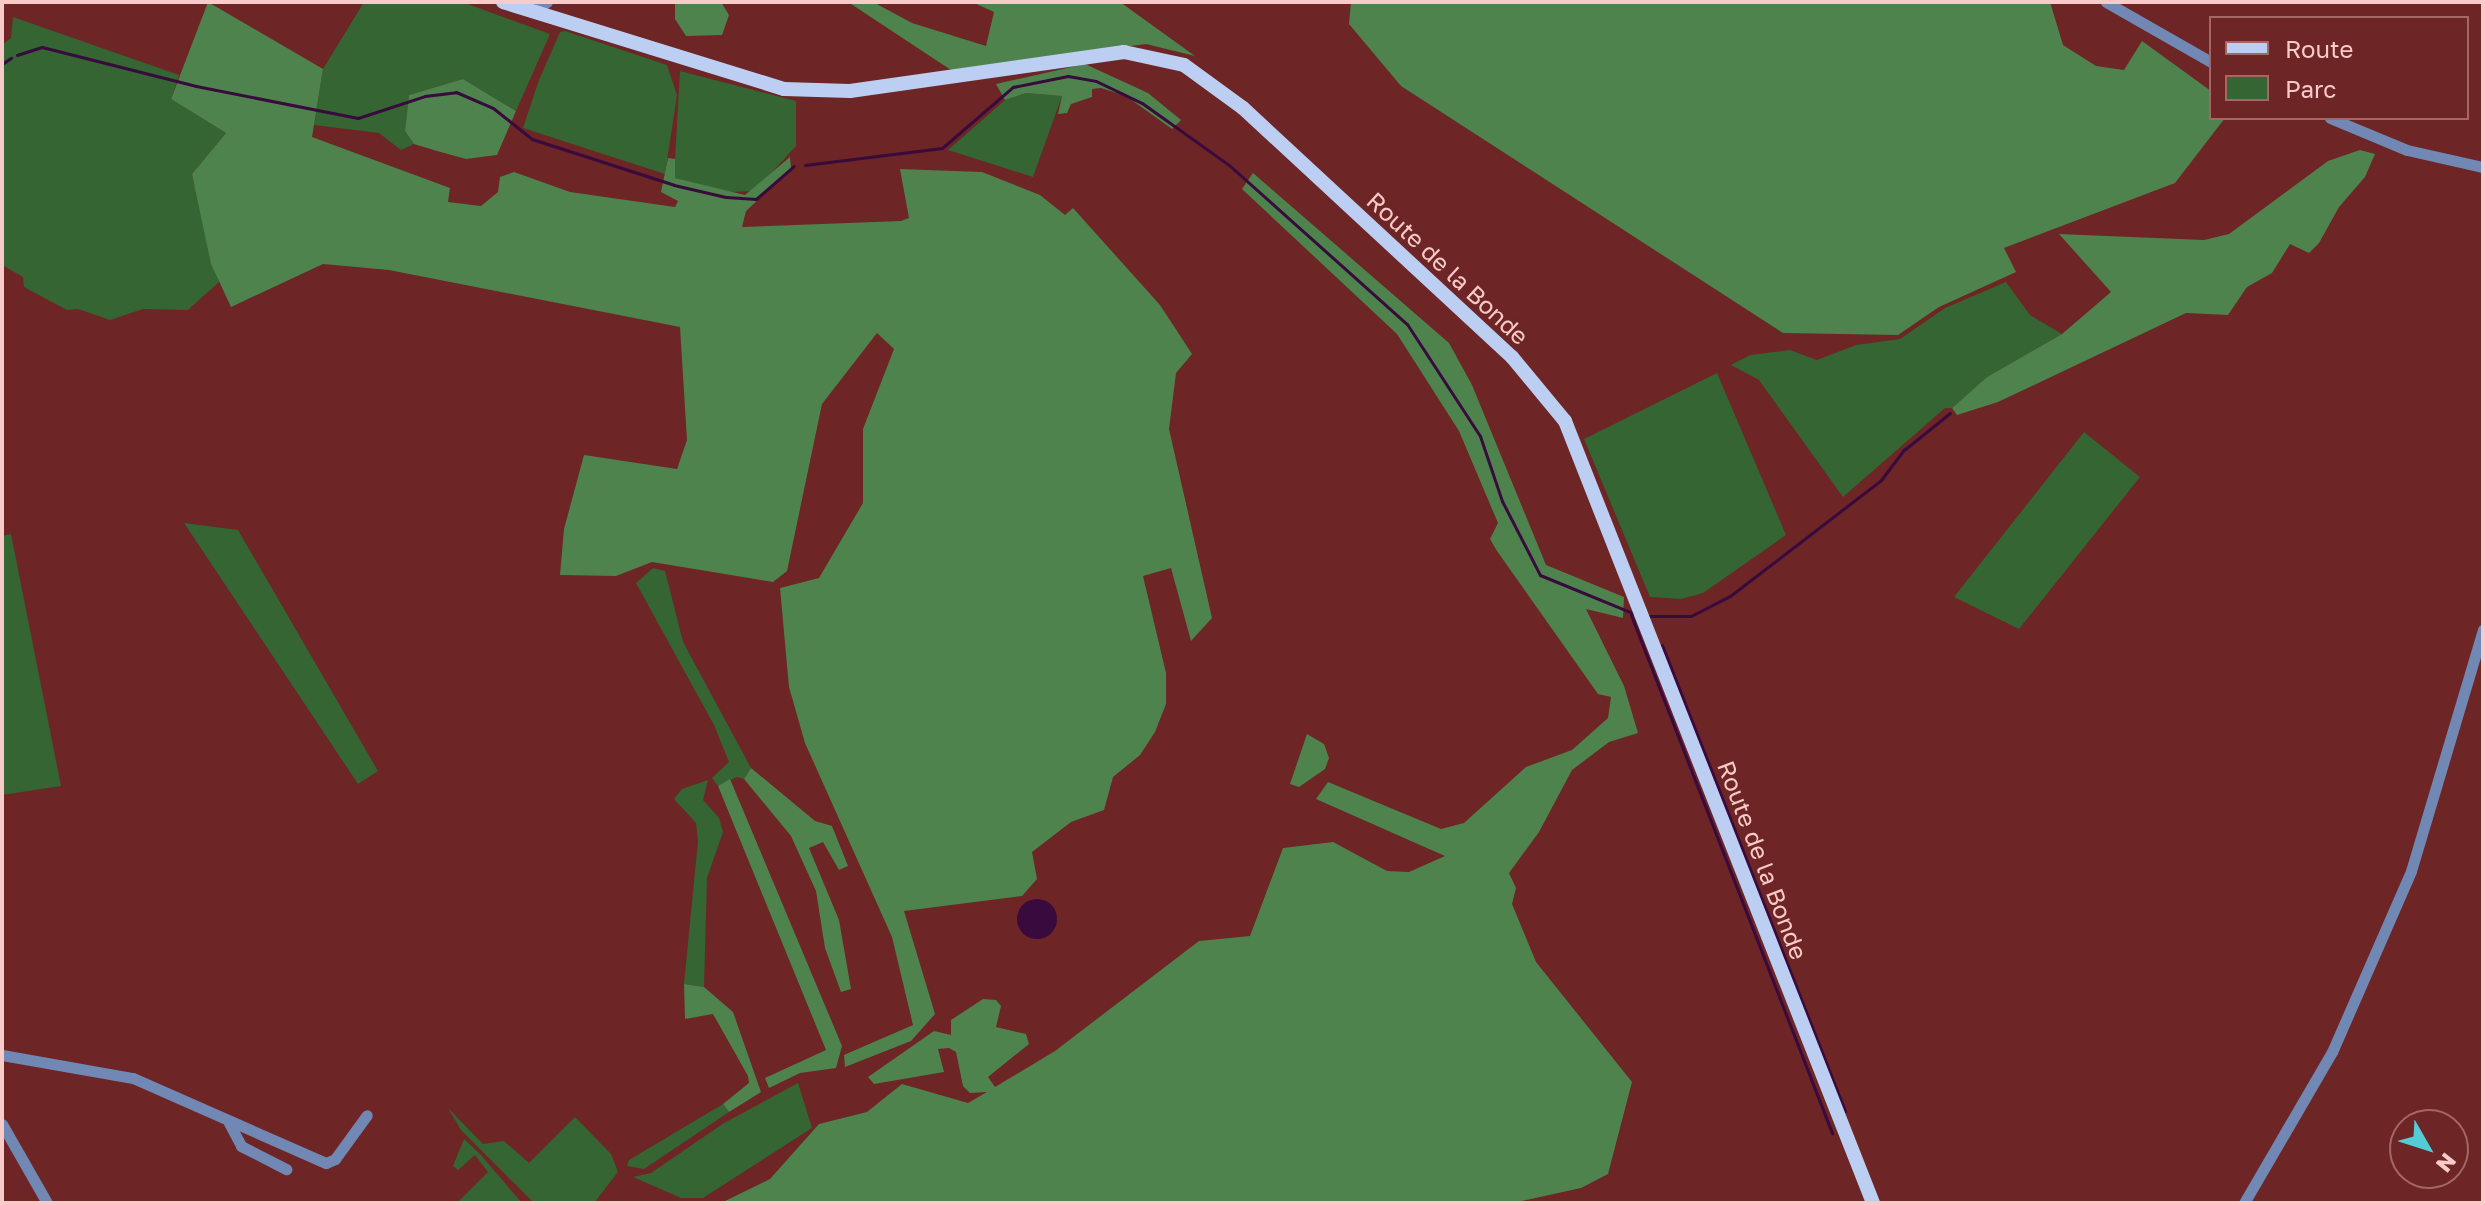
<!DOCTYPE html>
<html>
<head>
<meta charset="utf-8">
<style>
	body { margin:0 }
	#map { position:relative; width:2485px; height:1205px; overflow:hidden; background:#6d2525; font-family:"Golos Text",sans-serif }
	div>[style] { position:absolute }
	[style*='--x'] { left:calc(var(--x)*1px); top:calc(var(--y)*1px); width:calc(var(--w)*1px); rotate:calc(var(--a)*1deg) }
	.green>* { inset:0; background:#346533 }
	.forest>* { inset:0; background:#4e834d }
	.water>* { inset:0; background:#380a3d }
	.round { border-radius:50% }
	.stream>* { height:3px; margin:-1.5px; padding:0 1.5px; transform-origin:1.5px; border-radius:1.5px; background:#380a3d }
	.minor>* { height:11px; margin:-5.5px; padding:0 5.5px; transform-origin:5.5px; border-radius:5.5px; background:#7188b4 }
	.major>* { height:14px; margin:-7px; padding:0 7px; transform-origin:7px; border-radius:7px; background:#bccff3 }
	span { translate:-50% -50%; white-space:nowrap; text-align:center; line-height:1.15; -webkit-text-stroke:6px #6d2525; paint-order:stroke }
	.street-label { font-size:24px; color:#f8cbc8 }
	.frame { position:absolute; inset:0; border:4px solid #f8cbc8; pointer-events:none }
	.legend { position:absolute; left:2209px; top:16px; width:260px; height:104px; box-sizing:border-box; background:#6d2525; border:2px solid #a56766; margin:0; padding:10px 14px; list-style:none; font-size:24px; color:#f8cbc8 }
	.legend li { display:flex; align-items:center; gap:16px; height:40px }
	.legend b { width:40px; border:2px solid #a56766 }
	.north { position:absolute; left:2389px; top:1109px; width:80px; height:80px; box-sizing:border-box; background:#6d2525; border:2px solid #a56766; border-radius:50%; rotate:129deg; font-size:22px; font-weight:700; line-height:32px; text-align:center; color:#f8cbc8 }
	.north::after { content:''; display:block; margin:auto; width:28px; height:36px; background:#52ccd6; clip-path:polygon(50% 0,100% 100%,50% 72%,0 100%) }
</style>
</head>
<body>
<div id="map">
	<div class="green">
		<i style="clip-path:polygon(364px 2px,462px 2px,550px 34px,516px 111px,463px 79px,409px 95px,405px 131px,414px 144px,401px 150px,379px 133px,314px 125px,323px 69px)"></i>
		<i style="clip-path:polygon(13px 17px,179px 75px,171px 99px,226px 133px,192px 174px,219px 282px,188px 310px,143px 309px,110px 320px,78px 309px,67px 310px,24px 287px,23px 277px,2px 265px,2px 45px,11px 38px)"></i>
		<i style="clip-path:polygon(565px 31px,667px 65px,677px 95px,665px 174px,523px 128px,539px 80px,560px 32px)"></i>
		<i style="clip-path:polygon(680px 71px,796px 101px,796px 146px,755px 191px,725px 192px,674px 178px)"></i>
		<i style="clip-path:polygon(1026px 93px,1062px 96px,1033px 177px,948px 150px,1005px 100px)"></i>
		<i style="clip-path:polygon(2006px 282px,2030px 315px,2062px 334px,1987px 377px,1952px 408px,1945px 408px,1843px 497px,1759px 380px,1731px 365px,1750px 355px,1790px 350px,1817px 360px,1856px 345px,1900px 339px,1945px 308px)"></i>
		<i style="clip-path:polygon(1717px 373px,1786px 535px,1703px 593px,1681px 599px,1650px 597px,1584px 439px)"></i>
		<i style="clip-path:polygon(2084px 432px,2140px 477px,2019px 629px,1954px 597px)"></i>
		<i style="clip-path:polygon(184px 523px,238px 530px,378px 771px,358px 784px)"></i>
		<i style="clip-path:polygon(11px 534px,61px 786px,2px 795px,2px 536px)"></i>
		<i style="clip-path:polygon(653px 568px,665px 571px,683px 642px,751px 768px,744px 779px,737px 777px,718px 786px,712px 778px,729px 762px,714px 725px,636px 583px)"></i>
		<i style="clip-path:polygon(708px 780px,703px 800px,719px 818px,723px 832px,707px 878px,704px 987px,684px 984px,698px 841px,696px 823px,674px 799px,682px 789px)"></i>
		<i style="clip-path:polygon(798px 1083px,812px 1128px,703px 1198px,681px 1198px,633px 1177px,651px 1173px,724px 1123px)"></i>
		<i style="clip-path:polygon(723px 1104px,729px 1112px,644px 1169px,627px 1166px,629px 1160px)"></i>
		<i style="clip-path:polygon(448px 1108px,483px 1144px,504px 1141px,529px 1163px,575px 1117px,611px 1154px,618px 1172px,594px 1203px,534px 1203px,461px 1130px)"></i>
		<i style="clip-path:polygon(464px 1139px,480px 1154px,522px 1203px,457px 1203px,488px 1172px,475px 1155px,458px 1170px,453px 1166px)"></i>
	</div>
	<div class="forest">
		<i style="clip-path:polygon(208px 2px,323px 69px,312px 137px,450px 188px,448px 202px,481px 206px,498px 192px,500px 177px,514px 172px,570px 192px,675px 207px,678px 201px,661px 192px,668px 158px,675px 159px,675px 178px,745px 195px,790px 157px,791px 169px,746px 211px,742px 227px,901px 221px,909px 218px,900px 169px,982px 172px,1040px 195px,1065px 215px,1073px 208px,1160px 305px,1192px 354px,1176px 373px,1169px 429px,1212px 618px,1191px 641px,1171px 568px,1143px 576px,1166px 673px,1166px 704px,1155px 732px,1140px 755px,1113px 777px,1104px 810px,1071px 822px,1032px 852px,1037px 879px,1022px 896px,904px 911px,935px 1014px,911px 1041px,845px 1067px,844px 1055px,913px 1025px,892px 937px,805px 743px,789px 687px,780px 588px,819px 578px,863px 503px,863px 429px,894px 349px,877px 333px,822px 404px,787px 571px,773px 582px,652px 562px,616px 576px,560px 575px,564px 529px,584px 455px,677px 469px,687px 440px,680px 327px,389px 270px,323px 264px,231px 307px,211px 264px,192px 174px,226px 133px,171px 99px)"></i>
		<i style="clip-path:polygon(675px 2px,721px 2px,729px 15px,722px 35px,686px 36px,675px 19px)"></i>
		<i style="clip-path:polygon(848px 2px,873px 2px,912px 23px,986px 46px,994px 12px,972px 2px,1120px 2px,1195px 56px,1146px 44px,951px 70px)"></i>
		<i style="clip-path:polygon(1351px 2px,2050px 2px,2063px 45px,2096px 66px,2124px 70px,2142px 41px,2211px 91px,2211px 118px,2225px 118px,2175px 183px,2004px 248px,2016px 272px,1939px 307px,1898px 335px,1783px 333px,1401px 86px,1349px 24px)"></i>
		<i style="clip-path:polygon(1085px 64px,1148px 93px,1181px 120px,1172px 129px,1126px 96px,1101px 88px,1092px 89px,1092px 97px,1071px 104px,1067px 113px,1058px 114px,1062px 96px,1026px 93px,1005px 100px,996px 84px)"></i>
		<i style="clip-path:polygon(463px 79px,516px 111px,497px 155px,466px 159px,437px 151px,414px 144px,405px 131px,409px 95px)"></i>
		<i style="clip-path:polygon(2360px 150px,2375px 154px,2365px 177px,2339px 207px,2319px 243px,2309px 253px,2290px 244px,2272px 273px,2247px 287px,2228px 315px,2186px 313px,1998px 402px,1957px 415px,1952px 408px,1987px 377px,2062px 334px,2111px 292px,2059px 234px,2204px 240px,2229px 234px,2328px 161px)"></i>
		<i style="clip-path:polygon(1253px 173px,1449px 343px,1472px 385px,1546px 565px,1624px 597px,1623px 618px,1586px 609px,1624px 686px,1638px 733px,1609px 742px,1572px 770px,1539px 832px,1509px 873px,1516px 888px,1512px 904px,1536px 962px,1632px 1082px,1608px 1174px,1581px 1188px,1512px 1203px,721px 1203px,770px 1179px,819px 1124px,867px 1112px,902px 1084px,968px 1103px,987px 1092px,970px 1093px,963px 1086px,956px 1052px,949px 1048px,938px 1049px,944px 1072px,874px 1084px,868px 1077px,934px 1031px,951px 1035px,951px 1020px,983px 999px,996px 1000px,1001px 1006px,996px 1027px,1026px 1034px,1029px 1044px,988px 1077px,995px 1087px,1055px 1051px,1199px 941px,1250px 936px,1283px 848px,1333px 842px,1387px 871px,1409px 872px,1445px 856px,1316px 799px,1328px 782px,1441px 829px,1464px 823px,1526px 767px,1572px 750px,1608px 718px,1611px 697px,1598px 694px,1497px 551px,1490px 539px,1498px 523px,1459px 431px,1397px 334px,1242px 189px)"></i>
		<i style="clip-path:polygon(1307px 734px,1324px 744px,1329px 758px,1325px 769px,1299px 787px,1290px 784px)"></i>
		<i style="clip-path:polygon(751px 768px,815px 821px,832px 826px,848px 866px,839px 870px,823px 842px,809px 848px,839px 920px,851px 989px,841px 992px,825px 948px,816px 891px,791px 836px,744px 779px)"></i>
		<i style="clip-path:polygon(730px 779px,842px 1046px,836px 1068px,800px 1073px,769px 1088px,765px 1078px,826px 1050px,718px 786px)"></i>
		<i style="clip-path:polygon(684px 984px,704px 987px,733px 1012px,761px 1092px,729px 1112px,723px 1104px,749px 1083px,748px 1076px,713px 1014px,685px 1019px)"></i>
	</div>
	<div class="water">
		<i class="round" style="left:1017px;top:899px;width:40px;height:40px"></i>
	</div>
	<div class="stream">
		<i style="--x:17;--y:55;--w:26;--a:-18"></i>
		<i style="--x:42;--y:47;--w:159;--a:14.2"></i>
		<i style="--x:196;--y:86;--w:165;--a:11.2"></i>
		<i style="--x:358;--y:118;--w:71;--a:-18.2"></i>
		<i style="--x:425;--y:96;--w:31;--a:-7"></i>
		<i style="--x:456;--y:92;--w:40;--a:23.4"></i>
		<i style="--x:493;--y:108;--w:50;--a:38.5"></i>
		<i style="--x:532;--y:139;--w:149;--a:17.9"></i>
		<i style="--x:674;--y:185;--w:53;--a:13"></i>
		<i style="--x:726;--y:197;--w:30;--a:4"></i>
		<i style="--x:756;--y:199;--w:50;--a:-41"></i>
		<i style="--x:2;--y:64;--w:11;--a:-34"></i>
		<i style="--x:805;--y:165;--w:138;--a:-7.1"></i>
		<i style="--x:942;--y:148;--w:94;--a:-40.7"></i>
		<i style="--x:1013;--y:87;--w:56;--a:-11.3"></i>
		<i style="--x:1068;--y:76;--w:28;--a:10"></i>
		<i style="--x:1096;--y:81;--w:51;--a:25.6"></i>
		<i style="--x:1142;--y:103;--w:107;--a:35.5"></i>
		<i style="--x:1229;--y:165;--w:239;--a:41.8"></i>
		<i style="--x:1407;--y:324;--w:134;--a:56.9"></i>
		<i style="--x:1480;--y:436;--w:69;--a:71.3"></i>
		<i style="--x:1502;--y:501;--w:83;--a:62.8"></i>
		<i style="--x:1540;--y:575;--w:103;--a:22.3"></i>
		<i style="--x:1631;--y:615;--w:556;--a:68.79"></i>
		<i style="--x:1647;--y:616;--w:44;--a:0"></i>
		<i style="--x:1691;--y:616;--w:44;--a:-27.1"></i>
		<i style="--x:1730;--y:596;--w:190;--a:-37.5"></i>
		<i style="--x:1881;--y:480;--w:38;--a:-53"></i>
		<i style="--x:1904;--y:450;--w:59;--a:-38.8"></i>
		<i style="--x:1662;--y:645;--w:501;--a:68.56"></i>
	</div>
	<div class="minor">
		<i style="--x:2106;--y:2;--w:121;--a:29.7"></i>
		<i style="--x:532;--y:12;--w:18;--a:-34"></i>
		<i style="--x:2330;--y:118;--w:83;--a:22.6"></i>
		<i style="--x:2407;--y:150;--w:78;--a:12.6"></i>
		<i style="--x:2;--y:1055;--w:133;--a:10"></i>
		<i style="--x:133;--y:1078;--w:211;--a:23.8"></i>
		<i style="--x:326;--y:1163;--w:10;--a:-24"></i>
		<i style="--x:335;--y:1159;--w:54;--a:-54"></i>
		<i style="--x:229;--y:1123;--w:26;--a:62"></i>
		<i style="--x:241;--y:1146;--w:51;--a:27.1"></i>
		<i style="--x:2;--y:1124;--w:91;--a:60.3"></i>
		<i style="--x:2244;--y:1203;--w:175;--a:-59.8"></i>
		<i style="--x:2332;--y:1052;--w:197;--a:-66.4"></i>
		<i style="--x:2411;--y:871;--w:252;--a:-73.4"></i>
	</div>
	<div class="major">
		<i style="--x:503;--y:2;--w:294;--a:17.2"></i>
		<i style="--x:784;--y:89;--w:66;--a:1.7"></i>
		<i style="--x:850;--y:91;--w:277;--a:-8.1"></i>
		<i style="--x:1124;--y:52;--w:61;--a:12.2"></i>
		<i style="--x:1184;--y:65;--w:73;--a:36.1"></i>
		<i style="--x:1243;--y:108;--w:367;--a:42.8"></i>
		<i style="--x:1512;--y:357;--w:83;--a:50.4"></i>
		<i style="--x:1565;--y:421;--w:840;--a:68.5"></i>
	</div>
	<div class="street-label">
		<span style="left:1448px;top:268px;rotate:43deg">Route de la Bonde</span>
		<span style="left:1763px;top:860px;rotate:69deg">Route de la Bonde</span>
	</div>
	<div class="frame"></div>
	<ul class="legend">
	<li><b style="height:10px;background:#bccff3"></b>Route</li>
	<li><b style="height:22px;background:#346533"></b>Parc</li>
	</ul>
	<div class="north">N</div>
</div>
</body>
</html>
